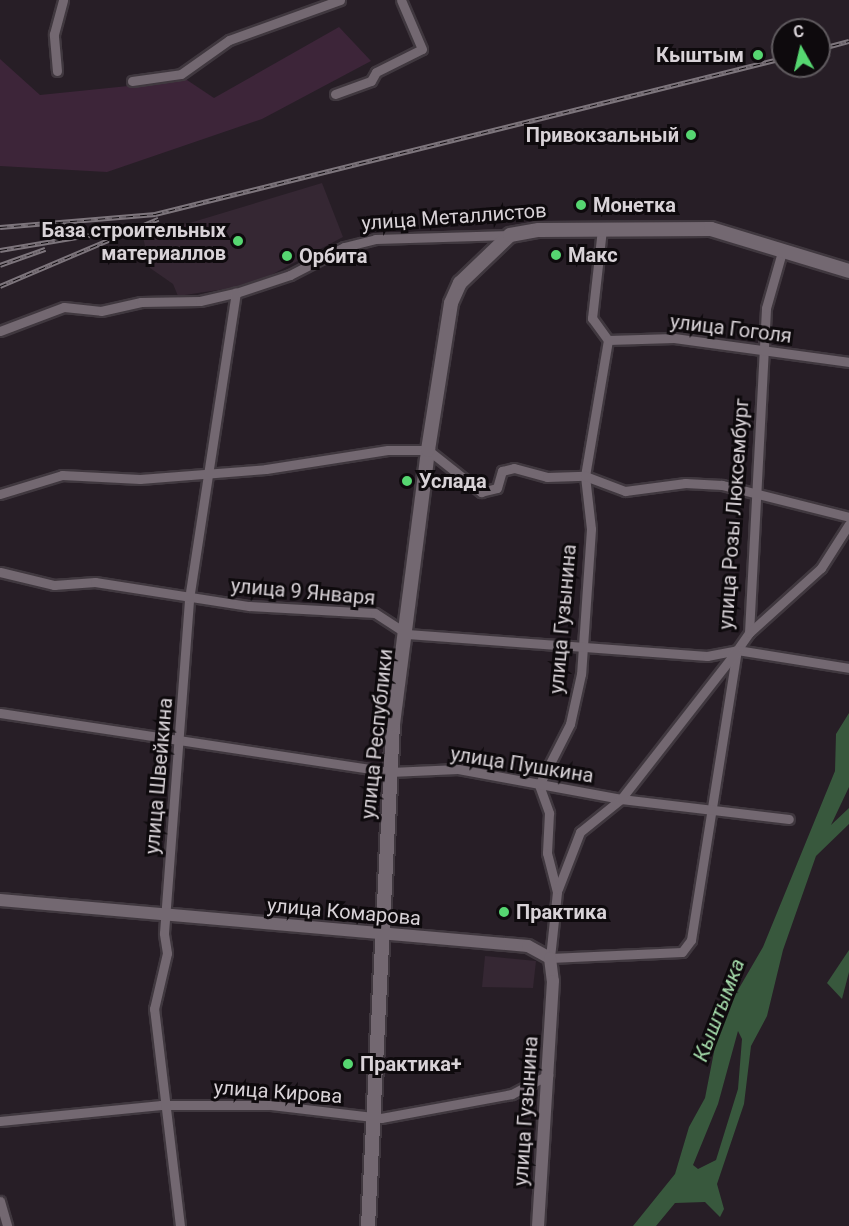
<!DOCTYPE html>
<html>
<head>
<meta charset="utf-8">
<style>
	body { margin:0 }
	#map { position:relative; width:849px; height:1226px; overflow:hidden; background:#271e26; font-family:Roboto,sans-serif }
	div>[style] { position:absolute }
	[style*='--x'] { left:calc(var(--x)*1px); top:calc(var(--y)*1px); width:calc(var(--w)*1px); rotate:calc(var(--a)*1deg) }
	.built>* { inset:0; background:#352733 }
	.green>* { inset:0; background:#3d2539 }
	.water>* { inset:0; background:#38583d }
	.roads { filter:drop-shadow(2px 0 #40383f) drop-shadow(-2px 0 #40383f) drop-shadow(0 2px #40383f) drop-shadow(0 -2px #40383f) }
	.minor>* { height:9px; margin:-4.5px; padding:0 4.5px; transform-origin:4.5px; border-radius:4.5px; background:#736871 }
	.tertiary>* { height:12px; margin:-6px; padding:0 6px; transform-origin:6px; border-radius:6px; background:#736871 }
	.secondary>* { height:14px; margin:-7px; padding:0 7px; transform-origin:7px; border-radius:7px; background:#736871 }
	.rail>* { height:4.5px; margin-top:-2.25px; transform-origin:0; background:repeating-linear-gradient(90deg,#0e0a0d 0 7px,#7d757c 0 14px); box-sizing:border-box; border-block:2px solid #7d757c }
	.dots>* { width:16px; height:16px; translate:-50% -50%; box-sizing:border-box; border:3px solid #0e0a0d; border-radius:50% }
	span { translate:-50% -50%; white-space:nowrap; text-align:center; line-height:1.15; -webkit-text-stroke:6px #0e0a0d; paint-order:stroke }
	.poi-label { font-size:20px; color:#d8d2d7; font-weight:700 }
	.right { translate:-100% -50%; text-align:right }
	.left { translate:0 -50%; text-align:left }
	.street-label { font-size:20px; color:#d8d2d7 }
	.water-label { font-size:21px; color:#a4dbaa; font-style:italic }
	.north { position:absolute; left:771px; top:18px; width:60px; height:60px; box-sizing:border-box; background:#0e0a0d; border:2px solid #5f5a5e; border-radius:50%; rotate:352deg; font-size:16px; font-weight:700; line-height:24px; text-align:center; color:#d8d2d7 }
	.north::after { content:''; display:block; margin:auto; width:21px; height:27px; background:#56d671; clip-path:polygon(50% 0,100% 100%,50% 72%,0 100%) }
</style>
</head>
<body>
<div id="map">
	<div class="built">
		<i style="clip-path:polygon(322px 183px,343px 237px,252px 285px,178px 296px,173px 284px,150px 268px,143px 237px)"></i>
		<i style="clip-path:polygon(485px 956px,536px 961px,533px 988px,482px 987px)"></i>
	</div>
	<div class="green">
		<i style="clip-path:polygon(339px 27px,371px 61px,262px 119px,107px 172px,0 166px,0 59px,40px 95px,187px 80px,214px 98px)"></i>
	</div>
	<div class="water">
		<i style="clip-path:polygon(evenodd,849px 713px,849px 787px,831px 825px,849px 808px,849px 824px,816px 856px,783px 950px,767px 1016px,751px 1046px,744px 1104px,717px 1184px,724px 1209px,720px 1217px,705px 1202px,675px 1203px,656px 1226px,633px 1226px,675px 1174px,689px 1127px,705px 1098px,720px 1021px,763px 947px,835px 771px,836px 734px,849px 713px,738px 1031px,742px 1039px,738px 1089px,716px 1160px,698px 1169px,693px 1165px,718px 1104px,738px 1031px)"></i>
		<i style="clip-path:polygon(849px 950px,849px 972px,842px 999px,827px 983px)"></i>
	</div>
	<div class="roads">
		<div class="minor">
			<i style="--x:57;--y:71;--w:37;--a:-95"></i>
			<i style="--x:54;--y:34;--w:35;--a:-75"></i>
			<i style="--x:132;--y:81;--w:49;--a:-8.1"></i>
			<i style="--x:181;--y:74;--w:59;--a:-35.3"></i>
			<i style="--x:229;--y:40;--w:118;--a:-19.8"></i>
			<i style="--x:335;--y:94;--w:38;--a:-20"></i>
			<i style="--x:371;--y:81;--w:10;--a:-61"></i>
			<i style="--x:376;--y:72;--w:51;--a:-26.6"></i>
			<i style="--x:422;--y:49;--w:53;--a:-113.2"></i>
			<i style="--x:602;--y:229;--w:90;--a:96.4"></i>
			<i style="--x:592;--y:318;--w:27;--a:54"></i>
			<i style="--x:608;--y:340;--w:138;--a:99.6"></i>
			<i style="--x:585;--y:476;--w:53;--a:83.5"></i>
			<i style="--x:591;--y:529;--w:145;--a:93.9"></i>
			<i style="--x:581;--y:674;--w:51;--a:102.4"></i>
			<i style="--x:570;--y:724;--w:68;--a:116.9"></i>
			<i style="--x:539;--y:785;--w:30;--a:70"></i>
			<i style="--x:549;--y:813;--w:40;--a:92.9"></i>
			<i style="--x:547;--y:853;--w:40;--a:75.6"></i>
			<i style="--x:557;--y:892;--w:66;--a:96.1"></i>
			<i style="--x:550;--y:958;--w:132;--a:-2.6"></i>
			<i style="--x:682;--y:952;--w:15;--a:-53"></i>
			<i style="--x:691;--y:940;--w:294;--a:-81"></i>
			<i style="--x:737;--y:650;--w:21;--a:-55"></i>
			<i style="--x:749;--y:633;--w:325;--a:-87"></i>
			<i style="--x:766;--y:308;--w:58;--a:-74.1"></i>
			<i style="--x:0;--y:331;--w:68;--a:-20.6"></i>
			<i style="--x:64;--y:307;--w:37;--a:6"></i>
			<i style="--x:101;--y:311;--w:41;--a:-12.7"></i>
			<i style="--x:141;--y:302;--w:59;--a:-1"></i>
			<i style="--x:200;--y:301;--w:37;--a:-13"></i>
			<i style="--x:236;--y:293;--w:57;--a:-18.4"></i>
			<i style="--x:290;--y:275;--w:61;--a:-27.4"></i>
			<i style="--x:344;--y:247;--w:32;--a:-14"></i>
			<i style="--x:375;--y:239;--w:135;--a:-1.7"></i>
			<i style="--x:608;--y:340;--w:66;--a:-1.7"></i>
			<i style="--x:674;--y:338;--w:177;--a:7.8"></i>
			<i style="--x:0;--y:494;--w:65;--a:-17"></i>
			<i style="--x:62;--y:475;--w:78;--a:2.9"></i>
			<i style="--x:140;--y:479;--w:126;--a:-4.5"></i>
			<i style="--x:266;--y:469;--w:123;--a:-8.9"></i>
			<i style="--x:388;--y:450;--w:40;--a:0"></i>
			<i style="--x:428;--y:450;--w:68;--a:38.4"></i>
			<i style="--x:481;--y:492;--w:16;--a:-14"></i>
			<i style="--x:497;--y:488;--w:18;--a:-74"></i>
			<i style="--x:502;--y:471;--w:12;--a:-14"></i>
			<i style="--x:514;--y:468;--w:34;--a:15"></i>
			<i style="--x:547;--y:477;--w:38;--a:-2"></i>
			<i style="--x:585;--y:476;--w:43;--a:20.6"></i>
			<i style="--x:625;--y:491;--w:61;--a:-7.6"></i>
			<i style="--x:685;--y:483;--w:37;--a:3"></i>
			<i style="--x:722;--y:485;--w:131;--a:14.1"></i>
			<i style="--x:0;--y:572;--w:56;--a:13.5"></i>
			<i style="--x:54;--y:585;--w:41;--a:-4.2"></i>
			<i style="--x:95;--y:582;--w:156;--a:8.9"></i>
			<i style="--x:249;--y:606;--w:126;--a:3.2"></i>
			<i style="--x:375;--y:613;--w:38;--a:33"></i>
			<i style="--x:407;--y:634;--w:301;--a:4.2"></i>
			<i style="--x:707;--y:656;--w:31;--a:-11"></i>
			<i style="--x:737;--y:650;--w:113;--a:9.1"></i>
			<i style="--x:749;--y:633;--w:97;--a:-42.1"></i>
			<i style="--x:821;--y:568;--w:52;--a:-57.5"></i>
			<i style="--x:0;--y:713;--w:394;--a:8.6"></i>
			<i style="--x:390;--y:772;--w:68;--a:-2.5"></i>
			<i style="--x:458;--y:769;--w:166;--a:10.4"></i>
			<i style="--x:621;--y:799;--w:169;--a:6.8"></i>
			<i style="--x:558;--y:889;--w:61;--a:-68.9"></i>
			<i style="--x:580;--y:832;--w:53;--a:-38.8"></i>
			<i style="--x:621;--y:799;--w:187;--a:-52"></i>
			<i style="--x:0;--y:1121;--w:162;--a:-5.7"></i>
			<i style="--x:161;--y:1105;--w:110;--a:0"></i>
			<i style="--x:271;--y:1105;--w:111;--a:6.7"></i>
			<i style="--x:381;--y:1118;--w:133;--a:-10.4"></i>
			<i style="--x:512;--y:1094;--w:41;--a:-27.8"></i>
			<i style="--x:0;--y:1201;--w:26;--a:74"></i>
			<i style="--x:180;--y:1226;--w:219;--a:-96.8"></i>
			<i style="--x:154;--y:1009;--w:57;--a:-76.9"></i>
			<i style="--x:167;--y:953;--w:20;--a:-99"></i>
			<i style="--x:164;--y:933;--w:335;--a:-85.7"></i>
			<i style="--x:189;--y:599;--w:310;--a:-81.3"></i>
		</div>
		<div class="tertiary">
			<i style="--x:0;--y:900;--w:530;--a:4.98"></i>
			<i style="--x:528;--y:946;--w:25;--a:29"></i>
			<i style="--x:550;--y:958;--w:23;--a:83"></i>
			<i style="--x:553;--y:981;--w:245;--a:93.5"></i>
		</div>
		<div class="secondary">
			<i style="--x:368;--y:1226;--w:503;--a:-87.15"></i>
			<i style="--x:393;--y:724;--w:276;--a:-82.7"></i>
			<i style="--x:428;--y:450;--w:149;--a:-81.1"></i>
			<i style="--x:451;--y:303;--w:22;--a:-66"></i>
			<i style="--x:460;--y:283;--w:69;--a:-43.8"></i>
			<i style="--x:510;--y:235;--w:29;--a:-10"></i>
			<i style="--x:539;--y:230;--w:172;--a:-0.3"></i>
			<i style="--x:711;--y:229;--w:144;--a:16.9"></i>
		</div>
	</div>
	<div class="rail">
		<i style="--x:819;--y:49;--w:31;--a:-15"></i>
		<i style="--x:0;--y:227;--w:156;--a:-4.8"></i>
		<i style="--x:155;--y:214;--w:647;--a:-13.95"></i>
		<i style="--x:0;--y:250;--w:108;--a:-9.6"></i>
		<i style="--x:0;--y:265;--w:48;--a:-19.6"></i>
		<i style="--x:0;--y:286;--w:172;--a:-23"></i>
	</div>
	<div class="dots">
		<i style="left:758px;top:55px;background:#56d671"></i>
		<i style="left:691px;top:135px;background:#56d671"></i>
		<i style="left:581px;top:205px;background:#56d671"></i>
		<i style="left:238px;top:241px;background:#56d671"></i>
		<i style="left:556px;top:255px;background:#56d671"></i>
		<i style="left:287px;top:256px;background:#56d671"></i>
		<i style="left:407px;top:481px;background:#56d671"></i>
		<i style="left:504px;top:912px;background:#56d671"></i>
		<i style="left:348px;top:1064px;background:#56d671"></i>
	</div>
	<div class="poi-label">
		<span class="right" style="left:744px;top:55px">Кыштым</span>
		<span class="right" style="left:679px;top:135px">Привокзальный</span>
		<span class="left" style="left:593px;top:205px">Монетка</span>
		<span class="right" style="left:226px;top:242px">База cтроительных<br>материаллов</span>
		<span class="left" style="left:568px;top:255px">Макс</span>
		<span class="left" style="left:299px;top:256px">Орбита</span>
		<span class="left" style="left:419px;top:481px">Услада</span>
		<span class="left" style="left:516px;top:912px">Практика</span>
		<span class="left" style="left:360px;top:1064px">Практика+</span>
	</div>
	<div class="street-label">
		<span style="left:454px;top:217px;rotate:-4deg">улица Металлистов</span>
		<span style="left:731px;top:329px;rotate:7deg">улица Гоголя</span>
		<span style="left:734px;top:514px;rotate:-86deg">улица Розы Люксембург</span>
		<span style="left:303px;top:592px;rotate:5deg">улица 9 Января</span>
		<span style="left:563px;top:619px;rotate:-85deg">улица Гузынина</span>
		<span style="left:377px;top:734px;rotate:-84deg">улица Республики</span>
		<span style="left:522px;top:765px;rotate:9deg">улица Пушкина</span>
		<span style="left:159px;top:776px;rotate:-85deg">улица Швейкина</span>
		<span style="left:344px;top:912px;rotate:5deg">улица Комарова</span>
		<span style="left:278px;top:1092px;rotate:4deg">улица Кирова</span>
		<span style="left:526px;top:1111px;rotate:-86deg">улица Гузынина</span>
	</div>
	<div class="water-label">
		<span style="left:719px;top:1010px;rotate:-69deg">Кыштымка</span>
	</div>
	<div class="north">С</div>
</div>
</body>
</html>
